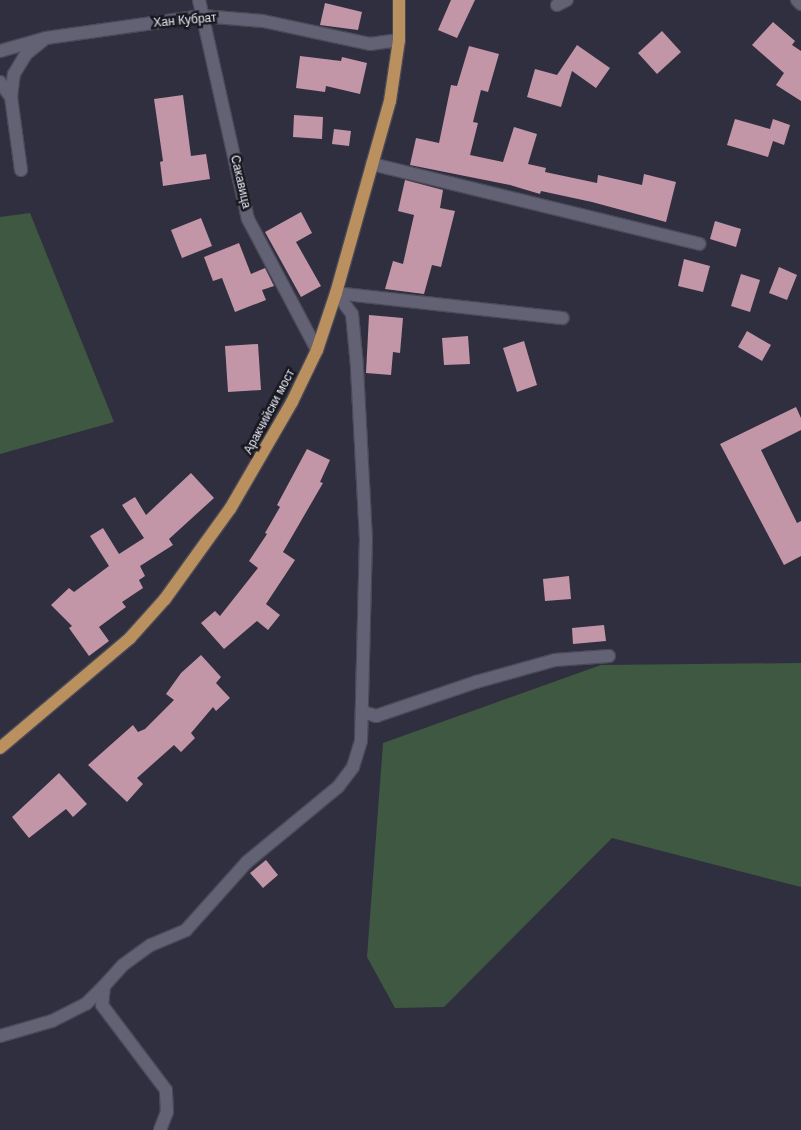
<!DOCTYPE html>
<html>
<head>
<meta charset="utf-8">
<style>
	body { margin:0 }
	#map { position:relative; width:801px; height:1130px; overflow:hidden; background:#302f3f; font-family:Arial,sans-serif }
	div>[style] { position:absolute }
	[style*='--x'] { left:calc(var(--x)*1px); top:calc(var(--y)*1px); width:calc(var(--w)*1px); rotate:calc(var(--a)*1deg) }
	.green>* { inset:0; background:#3e5841 }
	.building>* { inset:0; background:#c296a7 }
	.roads { filter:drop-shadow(1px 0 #4b4a58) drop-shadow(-1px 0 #4b4a58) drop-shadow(0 1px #4b4a58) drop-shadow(0 -1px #4b4a58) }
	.minor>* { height:12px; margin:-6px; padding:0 6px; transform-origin:6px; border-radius:6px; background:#626274 }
	.major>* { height:12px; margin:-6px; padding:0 6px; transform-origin:6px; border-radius:6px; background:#b9905e }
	span { translate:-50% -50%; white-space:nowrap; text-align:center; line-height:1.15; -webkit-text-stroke:5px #181820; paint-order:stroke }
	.street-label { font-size:12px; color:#ebebf6 }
</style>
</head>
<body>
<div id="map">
	<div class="green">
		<i style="clip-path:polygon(30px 213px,114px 422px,0 454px,0 217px)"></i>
		<i style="clip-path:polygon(801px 663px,801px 887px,612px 838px,444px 1007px,395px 1008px,367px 957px,383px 743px,601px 665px)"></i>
	</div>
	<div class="building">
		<i style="clip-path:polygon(451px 0,475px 0,457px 38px,438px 30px)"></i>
		<i style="clip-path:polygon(325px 3px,362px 12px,358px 30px,320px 25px)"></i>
		<i style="clip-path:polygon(773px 22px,795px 41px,792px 45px,801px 51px,801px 101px,776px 85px,784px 73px,752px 45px)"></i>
		<i style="clip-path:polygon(662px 31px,681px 52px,657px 74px,638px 53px)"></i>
		<i style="clip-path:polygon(577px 45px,610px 68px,596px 88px,572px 71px,561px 107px,527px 97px,535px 69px,557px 75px)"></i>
		<i style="clip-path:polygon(469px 46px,499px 54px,488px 92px,481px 90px,473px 122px,478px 123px,470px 155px,503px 162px,514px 127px,537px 134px,528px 164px,546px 168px,545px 172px,597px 183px,598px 175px,642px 185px,644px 174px,676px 182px,666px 222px,592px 202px,541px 191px,540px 194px,510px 185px,410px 165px,416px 138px,439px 143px,451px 85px,457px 86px)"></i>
		<i style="clip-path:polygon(300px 56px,341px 61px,342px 57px,367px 63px,360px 94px,326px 86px,325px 92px,296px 88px)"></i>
		<i style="clip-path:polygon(183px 95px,191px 156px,206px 154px,210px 179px,163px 186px,160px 162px,163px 161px,154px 99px)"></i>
		<i style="clip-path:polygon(294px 115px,323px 117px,322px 139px,293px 137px)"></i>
		<i style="clip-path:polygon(735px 119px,770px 129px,773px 119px,790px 125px,784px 145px,773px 141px,768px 157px,727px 145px)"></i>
		<i style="clip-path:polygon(334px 129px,351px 131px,349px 146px,332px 144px)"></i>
		<i style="clip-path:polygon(405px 180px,443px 190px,440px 208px,455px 211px,441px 267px,432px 265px,424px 294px,385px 289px,393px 261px,403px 264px,414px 215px,398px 211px)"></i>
		<i style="clip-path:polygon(301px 212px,312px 233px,296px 242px,321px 286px,301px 297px,265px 232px)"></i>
		<i style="clip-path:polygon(201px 218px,212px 246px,182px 258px,171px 230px)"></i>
		<i style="clip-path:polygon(715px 221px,741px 229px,736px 247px,710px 239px)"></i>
		<i style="clip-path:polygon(239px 243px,251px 274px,265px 268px,274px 286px,262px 290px,266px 300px,235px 312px,222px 278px,213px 281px,204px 257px)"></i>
		<i style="clip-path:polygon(684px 259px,710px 266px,703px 292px,678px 286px)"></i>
		<i style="clip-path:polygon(779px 267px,797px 275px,787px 300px,769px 293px)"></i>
		<i style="clip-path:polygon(741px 274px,760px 280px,750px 312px,731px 306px)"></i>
		<i style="clip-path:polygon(369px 315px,403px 318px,400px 353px,393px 352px,391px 375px,366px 373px)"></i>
		<i style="clip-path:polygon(747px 331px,771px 345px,762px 361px,738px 347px)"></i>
		<i style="clip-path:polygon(468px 336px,470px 364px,444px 365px,442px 338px)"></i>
		<i style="clip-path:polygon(524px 341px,537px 385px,517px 392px,503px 348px)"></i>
		<i style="clip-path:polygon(258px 344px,261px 390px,228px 392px,225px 346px)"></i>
		<i style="clip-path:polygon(796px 407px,801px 418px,801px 430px,761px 450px,797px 523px,801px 521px,801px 556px,784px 565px,720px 444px)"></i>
		<i style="clip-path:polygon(307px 449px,330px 460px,320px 482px,323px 483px,283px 552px,295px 560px,266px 604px,280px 615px,268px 630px,257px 621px,224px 649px,201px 623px,215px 611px,220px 616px,258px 568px,249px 561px,267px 534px,265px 533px,280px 507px,277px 505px)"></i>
		<i style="clip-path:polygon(191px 473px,214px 498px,169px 539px,173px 545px,140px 566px,145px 576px,139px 580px,143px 588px,122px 602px,126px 607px,99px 627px,109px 641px,89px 656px,69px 628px,72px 626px,51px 605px,69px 588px,74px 592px,109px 566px,90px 536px,103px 528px,119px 554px,144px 538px,122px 505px,135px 497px,146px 515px)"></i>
		<i style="clip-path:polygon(569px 576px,571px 599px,545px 601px,543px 579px)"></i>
		<i style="clip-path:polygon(604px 625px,606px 641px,573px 644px,572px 628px)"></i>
		<i style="clip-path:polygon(201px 655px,221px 677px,216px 683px,230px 698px,216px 711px,213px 707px,191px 733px,195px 738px,181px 752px,174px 745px,137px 778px,143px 784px,127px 802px,88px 765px,133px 725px,138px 732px,145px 729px,174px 700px,166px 694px,181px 673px)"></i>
		<i style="clip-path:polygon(59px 773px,87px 804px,73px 817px,66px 809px,29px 838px,12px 817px)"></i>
		<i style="clip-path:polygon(266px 860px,278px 875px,263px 888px,250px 873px)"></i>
	</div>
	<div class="roads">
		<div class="minor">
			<i style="--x:199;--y:0;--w:224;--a:77.4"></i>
			<i style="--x:248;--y:219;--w:148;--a:62.2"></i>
			<i style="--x:797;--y:0;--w:6;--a:45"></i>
			<i style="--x:557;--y:5;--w:11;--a:-27"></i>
			<i style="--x:0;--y:51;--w:48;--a:-15.8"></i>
			<i style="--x:46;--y:38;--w:158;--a:-8"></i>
			<i style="--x:202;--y:16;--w:61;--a:4.7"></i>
			<i style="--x:263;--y:21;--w:109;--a:12.1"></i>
			<i style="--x:370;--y:44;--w:29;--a:-8"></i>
			<i style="--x:0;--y:82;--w:19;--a:54"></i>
			<i style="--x:372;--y:164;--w:337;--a:13.7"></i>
			<i style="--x:21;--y:170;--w:74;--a:-97.8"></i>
			<i style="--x:11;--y:97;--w:23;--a:-83"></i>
			<i style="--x:14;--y:74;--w:23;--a:-59"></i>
			<i style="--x:26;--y:54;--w:21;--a:-39"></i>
			<i style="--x:363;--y:712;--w:14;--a:17"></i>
			<i style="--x:376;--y:716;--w:106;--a:-18.8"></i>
			<i style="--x:476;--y:682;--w:82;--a:-15.6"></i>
			<i style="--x:555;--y:660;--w:54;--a:-4.2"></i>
			<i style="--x:0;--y:1036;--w:54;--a:-16.1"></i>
			<i style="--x:52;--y:1021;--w:38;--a:-27"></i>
			<i style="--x:86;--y:1004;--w:25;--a:-45"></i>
			<i style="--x:160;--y:1130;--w:19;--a:-69"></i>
			<i style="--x:167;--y:1112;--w:22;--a:-93"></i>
			<i style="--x:166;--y:1090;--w:106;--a:-127"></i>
			<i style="--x:102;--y:1005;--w:19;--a:-84"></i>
			<i style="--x:104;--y:986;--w:28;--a:-48"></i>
			<i style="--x:123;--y:965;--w:34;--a:-36"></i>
			<i style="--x:151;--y:945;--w:38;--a:-23"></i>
			<i style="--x:186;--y:930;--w:91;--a:-48.1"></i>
			<i style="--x:247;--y:862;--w:118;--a:-39.5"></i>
			<i style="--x:338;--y:787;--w:25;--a:-53"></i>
			<i style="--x:353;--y:767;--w:27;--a:-73"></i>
			<i style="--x:361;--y:741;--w:201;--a:-88.6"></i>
			<i style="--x:366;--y:540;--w:174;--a:-93"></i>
			<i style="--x:357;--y:366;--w:52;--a:-95.5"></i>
			<i style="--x:352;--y:314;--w:26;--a:-127"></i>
			<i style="--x:336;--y:293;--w:228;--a:6.3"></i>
		</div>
		<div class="major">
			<i style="--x:0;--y:748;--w:170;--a:-40.2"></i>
			<i style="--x:130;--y:638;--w:52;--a:-48.1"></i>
			<i style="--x:165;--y:599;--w:111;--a:-54.2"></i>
			<i style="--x:230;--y:509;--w:124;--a:-59.9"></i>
			<i style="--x:292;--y:402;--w:58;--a:-64.3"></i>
			<i style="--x:317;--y:350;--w:60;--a:-71.6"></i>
			<i style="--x:336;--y:293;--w:199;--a:-74.3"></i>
			<i style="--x:390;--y:101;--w:62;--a:-81.6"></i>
			<i style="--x:399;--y:40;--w:40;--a:-90"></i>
		</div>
	</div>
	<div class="street-label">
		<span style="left:185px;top:21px;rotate:-5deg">Хан Кубрат</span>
		<span style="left:240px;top:182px;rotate:77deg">Сакавица</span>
		<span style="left:270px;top:412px;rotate:-62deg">Аракчийски мост</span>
	</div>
</div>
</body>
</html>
